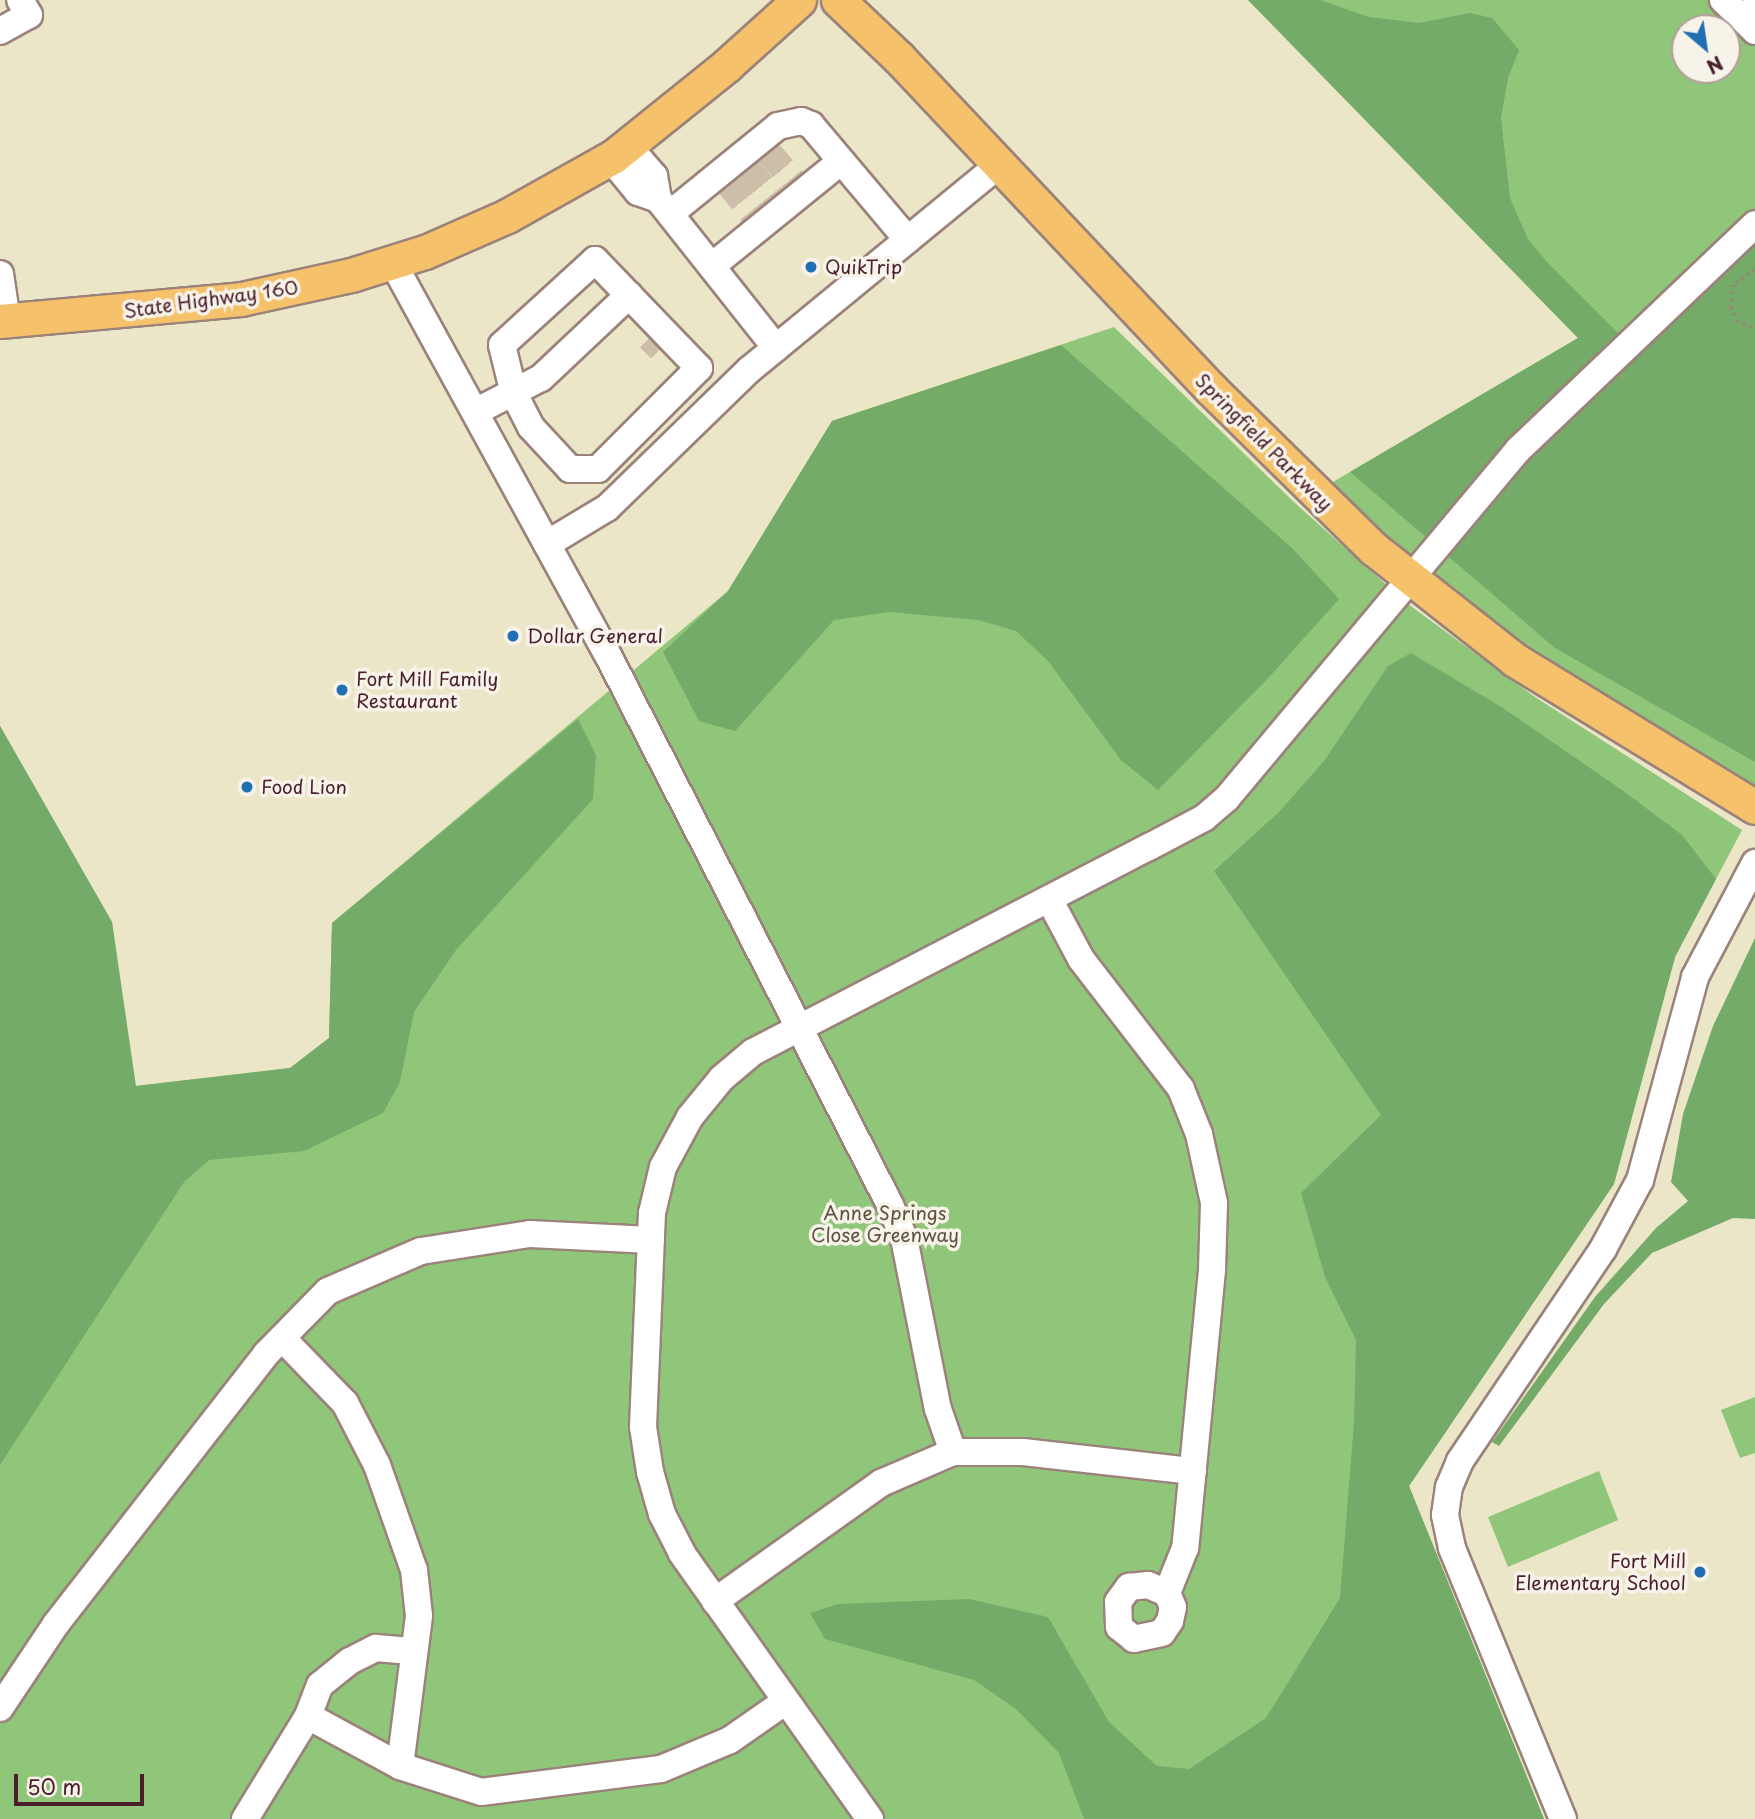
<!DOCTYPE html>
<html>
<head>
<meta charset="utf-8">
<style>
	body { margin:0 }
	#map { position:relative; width:1755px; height:1819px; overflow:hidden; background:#ece6c9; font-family:"Playpen Sans",sans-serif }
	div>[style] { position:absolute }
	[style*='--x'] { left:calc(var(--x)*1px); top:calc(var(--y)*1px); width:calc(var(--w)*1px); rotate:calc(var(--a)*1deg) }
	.green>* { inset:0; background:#90c679 }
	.forest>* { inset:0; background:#74ab69 }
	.minor-tunnel>* { height:26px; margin-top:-13px; transform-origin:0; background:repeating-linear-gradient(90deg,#ccbea9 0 26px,transparent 0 39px) }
	.path>* { height:3.5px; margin-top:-1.75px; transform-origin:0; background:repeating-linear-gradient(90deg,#9b827a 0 2px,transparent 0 7px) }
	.roads { filter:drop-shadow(2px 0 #9b827a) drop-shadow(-2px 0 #9b827a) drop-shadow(0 2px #9b827a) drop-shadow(0 -2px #9b827a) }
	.minor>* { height:26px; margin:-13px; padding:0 13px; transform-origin:13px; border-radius:13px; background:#fff }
	.major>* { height:33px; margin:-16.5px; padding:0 16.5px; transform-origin:16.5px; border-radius:16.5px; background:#f5c16b }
	.dots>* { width:19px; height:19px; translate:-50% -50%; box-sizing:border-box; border:4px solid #f7f3e8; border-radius:50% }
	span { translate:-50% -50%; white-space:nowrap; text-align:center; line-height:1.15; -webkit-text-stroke:7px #f7f3e8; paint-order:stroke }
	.poi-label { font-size:19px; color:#4a1f2b }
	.left { translate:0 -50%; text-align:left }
	.right { translate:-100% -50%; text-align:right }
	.street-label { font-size:19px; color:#4a1f2b }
	.park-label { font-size:19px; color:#5f5142 }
	.north { position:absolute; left:1671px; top:14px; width:70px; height:70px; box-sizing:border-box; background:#f7f3e8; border:2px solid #b29e9c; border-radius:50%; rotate:151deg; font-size:19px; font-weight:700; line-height:28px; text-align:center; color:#4a1f2b }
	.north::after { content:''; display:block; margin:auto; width:24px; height:32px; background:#1f6fb2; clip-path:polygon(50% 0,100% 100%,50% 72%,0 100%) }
	.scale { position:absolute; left:14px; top:1774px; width:130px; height:32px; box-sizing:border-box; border:4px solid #4a1f2b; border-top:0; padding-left:9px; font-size:21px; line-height:24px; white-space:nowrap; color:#4a1f2b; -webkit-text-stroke:5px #f7f3e8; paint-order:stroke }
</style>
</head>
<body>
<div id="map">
	<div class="green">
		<i style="clip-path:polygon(evenodd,1248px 0,1755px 0,1755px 786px,1549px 661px,1434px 578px,1326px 486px,1578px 338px,1248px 0,1685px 28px,1727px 28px,1727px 70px,1685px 70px,1685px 28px)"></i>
		<i style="clip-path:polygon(1114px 327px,1296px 504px,1408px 604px,1535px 697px,1742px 830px,1675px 957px,1614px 1184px,1409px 1486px,1544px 1819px,0 1819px,0 726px,112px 922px,135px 1086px,290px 1068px,329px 1038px,332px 923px,728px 591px,832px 421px)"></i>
		<i style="clip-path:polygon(1755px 1397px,1755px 1453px,1740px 1458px,1721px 1410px)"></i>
		<i style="clip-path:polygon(1599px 1471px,1618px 1520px,1508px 1567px,1488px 1517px)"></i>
	</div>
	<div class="forest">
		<i style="clip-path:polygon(1248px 0,1320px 0,1369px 17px,1419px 23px,1470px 13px,1492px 18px,1519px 50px,1508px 78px,1501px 118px,1510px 198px,1528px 239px,1547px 262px,1639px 354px,1755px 244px,1755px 762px,1555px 648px,1350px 472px,1578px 338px)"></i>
		<i style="clip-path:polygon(1061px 345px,1293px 549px,1339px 599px,1271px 675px,1158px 790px,1121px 760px,1048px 661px,1016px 631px,979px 620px,889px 612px,834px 620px,735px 731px,699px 721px,663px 652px,728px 591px,832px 421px)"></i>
		<i style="clip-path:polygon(1411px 653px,1503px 708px,1622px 790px,1682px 835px,1716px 879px,1675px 957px,1614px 1184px,1409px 1486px,1544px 1819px,1084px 1819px,1059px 1753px,1016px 1709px,974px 1680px,825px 1639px,810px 1613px,838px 1604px,969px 1599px,1048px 1617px,1109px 1722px,1157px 1766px,1189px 1769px,1266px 1718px,1340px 1598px,1354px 1422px,1356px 1340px,1325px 1277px,1301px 1193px,1381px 1115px,1214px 871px,1279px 812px,1324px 761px,1388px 666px)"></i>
		<i style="clip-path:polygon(578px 719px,596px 755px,593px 799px,456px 950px,414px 1012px,400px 1082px,383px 1113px,304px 1151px,209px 1160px,184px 1182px,0 1465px,0 726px,112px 922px,136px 1086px,290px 1068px,329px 1038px,332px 923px)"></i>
		<i style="clip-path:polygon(1755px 938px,1755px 1219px,1733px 1218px,1652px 1253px,1604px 1304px,1499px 1446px,1492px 1442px,1595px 1297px,1656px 1228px,1688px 1201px,1671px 1182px,1683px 1114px,1713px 1026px)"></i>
	</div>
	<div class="minor-tunnel">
		<i style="--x:766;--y:149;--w:45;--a:49.5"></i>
		<i style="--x:746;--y:165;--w:45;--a:51.3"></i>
		<i style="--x:726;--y:181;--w:45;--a:51.3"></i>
		<i style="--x:649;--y:338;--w:16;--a:45"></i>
	</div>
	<div class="path">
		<i style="--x:1755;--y:270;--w:26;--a:144"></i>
		<i style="--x:1734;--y:285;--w:22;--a:98"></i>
		<i style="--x:1731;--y:307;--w:15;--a:67"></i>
		<i style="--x:1737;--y:321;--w:19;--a:21"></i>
	</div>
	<div class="roads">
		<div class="minor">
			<i style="--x:1723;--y:0;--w:28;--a:44"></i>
			<i style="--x:1755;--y:7;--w:17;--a:135"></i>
			<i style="--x:1743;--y:19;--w:17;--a:45"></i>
			<i style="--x:0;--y:31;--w:33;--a:-29"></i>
			<i style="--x:29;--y:15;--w:17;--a:-121"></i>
			<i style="--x:628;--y:146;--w:40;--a:49"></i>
			<i style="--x:654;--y:176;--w:23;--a:80"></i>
			<i style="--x:610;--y:158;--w:44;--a:50.5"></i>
			<i style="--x:638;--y:192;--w:21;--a:19"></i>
			<i style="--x:658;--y:199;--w:190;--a:51.6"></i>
			<i style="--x:671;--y:213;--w:138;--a:-39.1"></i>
			<i style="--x:778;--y:126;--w:24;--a:-12"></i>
			<i style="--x:801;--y:121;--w:11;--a:22"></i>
			<i style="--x:811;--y:125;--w:150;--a:49.9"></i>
			<i style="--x:595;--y:260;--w:150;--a:46.1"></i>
			<i style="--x:699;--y:368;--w:143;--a:135"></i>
			<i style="--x:598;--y:469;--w:28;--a:180"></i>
			<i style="--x:570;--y:469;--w:57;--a:-132.9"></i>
			<i style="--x:531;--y:427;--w:37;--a:-117"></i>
			<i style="--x:514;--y:394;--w:50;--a:-103.8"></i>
			<i style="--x:502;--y:345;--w:126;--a:-42.4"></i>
			<i style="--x:393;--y:263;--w:449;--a:61.3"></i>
			<i style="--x:609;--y:657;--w:616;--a:62.85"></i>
			<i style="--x:890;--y:1205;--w:36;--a:67"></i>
			<i style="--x:904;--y:1238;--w:174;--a:78.8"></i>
			<i style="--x:938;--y:1409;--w:46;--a:70.8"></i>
			<i style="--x:712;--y:266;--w:166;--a:-39.1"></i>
			<i style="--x:0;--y:274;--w:48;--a:81.5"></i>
			<i style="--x:475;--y:412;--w:74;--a:-27.3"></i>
			<i style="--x:541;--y:378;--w:121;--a:-43.3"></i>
			<i style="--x:547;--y:544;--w:70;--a:-31"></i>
			<i style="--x:607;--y:508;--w:198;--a:-44.2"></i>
			<i style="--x:749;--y:370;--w:325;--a:-39.4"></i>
			<i style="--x:1049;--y:899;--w:68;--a:61.9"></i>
			<i style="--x:1081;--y:959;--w:164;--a:52.4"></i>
			<i style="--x:1181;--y:1089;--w:48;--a:68.2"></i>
			<i style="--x:1199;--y:1134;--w:71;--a:77.7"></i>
			<i style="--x:1214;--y:1203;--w:67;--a:91.7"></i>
			<i style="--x:1212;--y:1270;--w:279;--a:95.5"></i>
			<i style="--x:1185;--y:1548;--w:48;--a:111.8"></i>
			<i style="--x:1167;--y:1593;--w:15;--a:67"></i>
			<i style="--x:1173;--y:1607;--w:14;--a:102"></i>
			<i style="--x:1170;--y:1621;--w:14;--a:124"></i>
			<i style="--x:1162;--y:1633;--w:29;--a:168"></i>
			<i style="--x:1134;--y:1639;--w:19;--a:-141"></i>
			<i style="--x:1119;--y:1627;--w:25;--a:-92"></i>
			<i style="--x:1118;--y:1602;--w:19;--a:-54"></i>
			<i style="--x:1129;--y:1587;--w:19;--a:-6"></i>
			<i style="--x:1148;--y:1585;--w:21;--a:23"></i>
			<i style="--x:282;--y:1338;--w:91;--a:45.9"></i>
			<i style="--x:345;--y:1403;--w:70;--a:62.7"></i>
			<i style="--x:377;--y:1465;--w:111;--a:70.6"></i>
			<i style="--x:414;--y:1570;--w:46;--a:83.8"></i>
			<i style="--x:419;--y:1616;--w:151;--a:97.2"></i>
			<i style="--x:715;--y:1601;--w:204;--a:-35.4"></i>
			<i style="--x:881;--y:1483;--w:78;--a:-23.3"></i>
			<i style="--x:953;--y:1452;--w:70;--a:0"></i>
			<i style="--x:1023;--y:1452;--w:171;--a:6.4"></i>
			<i style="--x:0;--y:1708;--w:101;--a:-56.3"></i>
			<i style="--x:56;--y:1624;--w:342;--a:-52.1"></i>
			<i style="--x:266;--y:1354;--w:88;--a:-45.5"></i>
			<i style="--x:328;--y:1291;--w:101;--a:-23.3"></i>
			<i style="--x:421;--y:1251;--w:110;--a:-8.9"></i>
			<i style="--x:530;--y:1234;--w:121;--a:2.8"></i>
			<i style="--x:308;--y:1716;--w:33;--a:-69"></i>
			<i style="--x:320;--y:1685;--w:38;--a:-39"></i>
			<i style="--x:350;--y:1661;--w:29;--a:-27"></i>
			<i style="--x:376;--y:1648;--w:38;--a:5"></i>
			<i style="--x:245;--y:1819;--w:121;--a:-58.5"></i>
			<i style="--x:308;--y:1716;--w:105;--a:28.5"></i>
			<i style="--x:400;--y:1766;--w:85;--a:17.8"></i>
			<i style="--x:481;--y:1792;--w:181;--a:-7.3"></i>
			<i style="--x:661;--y:1769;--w:75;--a:-22.8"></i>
			<i style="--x:730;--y:1740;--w:68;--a:-34.9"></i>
			<i style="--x:870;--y:1819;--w:326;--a:-125.3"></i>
			<i style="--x:682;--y:1553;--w:44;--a:-117.1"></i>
			<i style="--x:662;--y:1514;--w:44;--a:-105.9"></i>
			<i style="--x:650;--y:1472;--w:46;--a:-98.8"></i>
			<i style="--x:643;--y:1427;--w:214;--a:-87.6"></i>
			<i style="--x:652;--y:1213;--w:47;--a:-76.6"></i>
			<i style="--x:663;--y:1167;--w:57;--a:-61.6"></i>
			<i style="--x:690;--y:1117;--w:50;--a:-50.6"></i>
			<i style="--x:722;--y:1078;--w:40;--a:-40"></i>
			<i style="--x:753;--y:1052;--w:446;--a:-27.4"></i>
			<i style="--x:1149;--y:847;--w:62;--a:-27.8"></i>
			<i style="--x:1204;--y:818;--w:30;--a:-41"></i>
			<i style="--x:1227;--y:798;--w:455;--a:-50.1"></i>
			<i style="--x:1519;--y:449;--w:326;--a:-43.6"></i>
			<i style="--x:1563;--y:1819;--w:293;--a:-112.3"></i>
			<i style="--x:1452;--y:1548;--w:34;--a:-102"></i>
			<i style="--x:1445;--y:1515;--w:28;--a:-82"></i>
			<i style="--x:1449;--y:1487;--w:28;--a:-67"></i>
			<i style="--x:1460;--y:1461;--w:256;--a:-56"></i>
			<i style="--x:1603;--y:1249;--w:78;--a:-61.8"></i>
			<i style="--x:1640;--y:1180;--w:210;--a:-74.8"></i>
			<i style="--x:1695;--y:977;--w:129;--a:-62.2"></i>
		</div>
		<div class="major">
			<i style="--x:838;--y:0;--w:84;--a:43.6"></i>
			<i style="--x:899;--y:58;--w:455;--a:46.7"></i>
			<i style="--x:1211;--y:389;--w:228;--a:44.5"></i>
			<i style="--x:1374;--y:549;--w:179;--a:38.2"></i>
			<i style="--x:1515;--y:660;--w:281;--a:31.5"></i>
			<i style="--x:0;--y:321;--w:242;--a:-5.2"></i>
			<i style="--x:241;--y:299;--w:113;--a:-12.3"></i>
			<i style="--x:351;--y:275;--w:77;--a:-17.3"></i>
			<i style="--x:425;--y:252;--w:90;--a:-23.7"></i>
			<i style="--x:507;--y:216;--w:123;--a:-29.3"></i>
			<i style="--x:614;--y:156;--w:145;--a:-38.8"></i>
			<i style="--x:727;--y:65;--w:97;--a:-42.1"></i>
		</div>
	</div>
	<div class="dots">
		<i style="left:811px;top:267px;background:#1f6fb2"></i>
		<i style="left:513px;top:636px;background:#1f6fb2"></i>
		<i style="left:342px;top:690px;background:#1f6fb2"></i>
		<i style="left:247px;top:787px;background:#1f6fb2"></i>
		<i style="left:1700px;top:1572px;background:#1f6fb2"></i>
	</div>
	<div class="poi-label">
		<span class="left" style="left:825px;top:267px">QuikTrip</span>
		<span class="left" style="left:527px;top:636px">Dollar General</span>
		<span class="left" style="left:356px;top:690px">Fort Mill Family<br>Restaurant</span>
		<span class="left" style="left:261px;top:787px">Food Lion</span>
		<span class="right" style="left:1686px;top:1572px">Fort Mill<br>Elementary School</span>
	</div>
	<div class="street-label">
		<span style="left:211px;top:299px;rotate:-8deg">State Highway 160</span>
		<span style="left:1264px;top:442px;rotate:45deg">Springfield Parkway</span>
	</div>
	<div class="park-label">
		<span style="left:885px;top:1224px">Anne Springs<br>Close Greenway</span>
	</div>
	<div class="north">N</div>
	<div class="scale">50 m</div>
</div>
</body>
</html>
